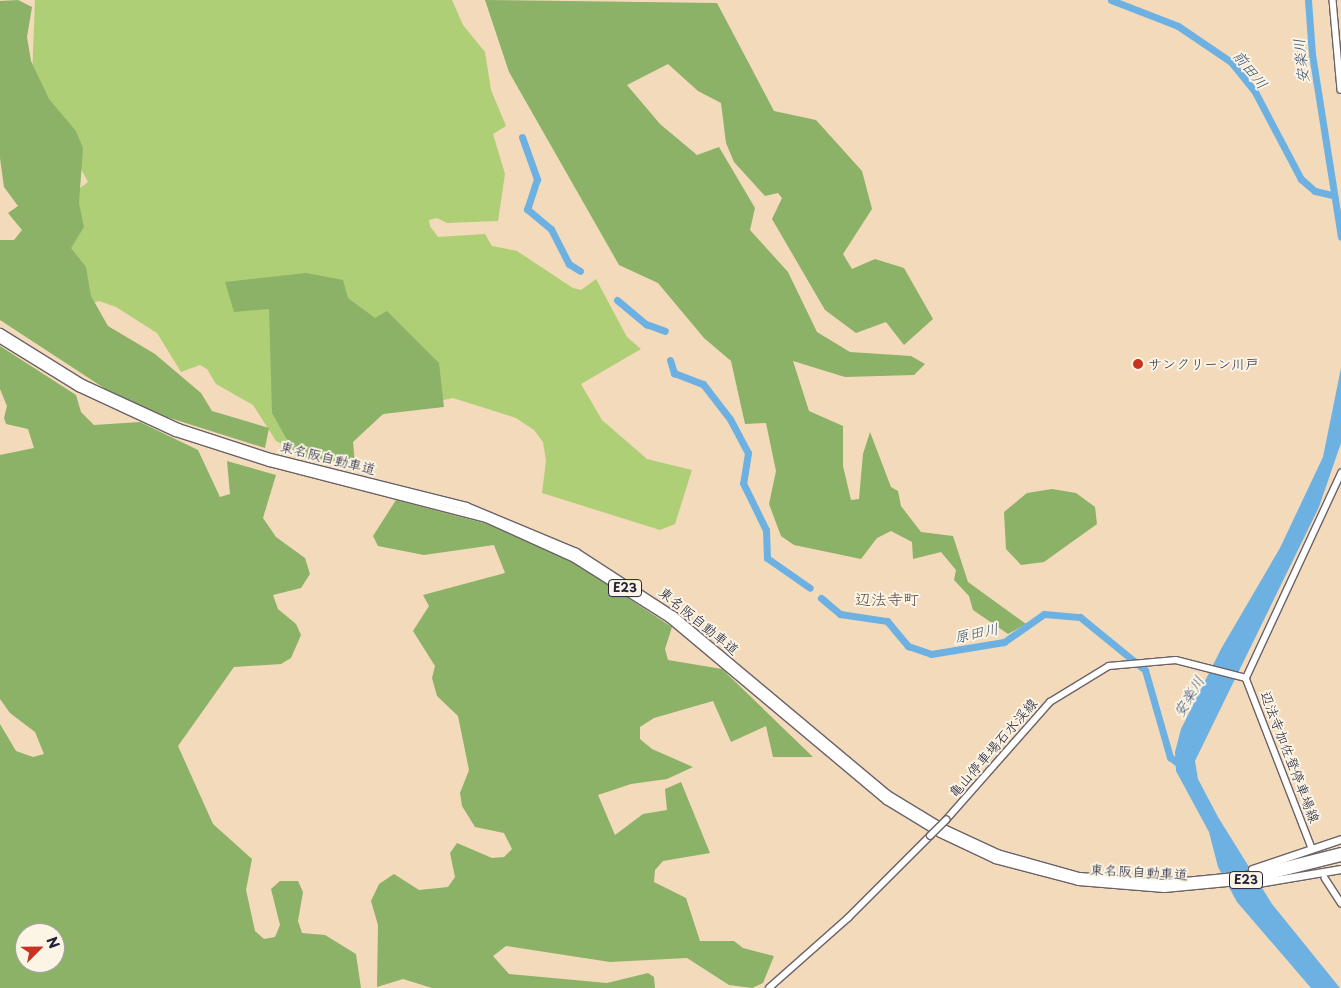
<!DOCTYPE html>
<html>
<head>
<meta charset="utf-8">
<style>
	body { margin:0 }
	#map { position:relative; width:1341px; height:988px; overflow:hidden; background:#f3dabb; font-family:"Playpen Sans","Klee One",sans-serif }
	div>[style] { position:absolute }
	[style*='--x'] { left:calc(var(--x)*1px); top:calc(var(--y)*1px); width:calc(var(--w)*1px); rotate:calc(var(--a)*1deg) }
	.green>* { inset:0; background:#afcf76 }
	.forest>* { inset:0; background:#8bb267 }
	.water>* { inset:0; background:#6cb1e2 }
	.river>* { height:7px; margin:-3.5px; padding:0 3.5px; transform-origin:3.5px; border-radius:3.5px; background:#6cb1e2 }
	.secondary-tunnel>* { height:5.5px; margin-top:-2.75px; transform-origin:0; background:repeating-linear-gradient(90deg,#c9b5a1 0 5.5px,transparent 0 8.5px) }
	.roads { filter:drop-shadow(1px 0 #6b6268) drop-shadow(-1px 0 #6b6268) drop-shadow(0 1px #6b6268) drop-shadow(0 -1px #6b6268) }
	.secondary>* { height:5.5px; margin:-2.75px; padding:0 2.75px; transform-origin:2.75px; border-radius:2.75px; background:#fff }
	.highway>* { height:7px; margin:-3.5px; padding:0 3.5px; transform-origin:3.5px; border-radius:3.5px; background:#fff }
	.bridges { filter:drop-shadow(1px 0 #6b6268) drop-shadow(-1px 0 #6b6268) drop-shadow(0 1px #6b6268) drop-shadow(0 -1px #6b6268) }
	.secondary-bridge>* { height:5.5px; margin:-2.75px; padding:0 2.75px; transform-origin:2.75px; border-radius:2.75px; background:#fff }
	.dots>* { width:14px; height:14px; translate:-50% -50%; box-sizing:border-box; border:2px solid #fcf5e5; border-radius:50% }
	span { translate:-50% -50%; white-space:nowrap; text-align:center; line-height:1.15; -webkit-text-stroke:4px #fcf5e5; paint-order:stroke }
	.shield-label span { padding:1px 4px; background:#fcf5e5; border:1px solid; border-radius:4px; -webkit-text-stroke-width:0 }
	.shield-label { font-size:12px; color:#22223b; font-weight:700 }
	.poi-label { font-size:14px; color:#22223b }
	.left { translate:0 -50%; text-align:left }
	.street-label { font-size:14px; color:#22223b }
	.water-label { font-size:15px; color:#3c5475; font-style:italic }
	.quarter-label { font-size:16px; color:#5e4d4a }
	.north { position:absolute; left:15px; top:923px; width:50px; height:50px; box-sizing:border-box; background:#fcf5e5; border:1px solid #a5a1a1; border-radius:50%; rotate:67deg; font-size:14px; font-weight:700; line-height:20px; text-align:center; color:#22223b }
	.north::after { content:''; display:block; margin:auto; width:18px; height:22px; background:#c8321e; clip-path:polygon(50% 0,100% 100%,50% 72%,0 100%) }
</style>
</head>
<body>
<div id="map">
	<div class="green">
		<i style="clip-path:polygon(35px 0,452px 0,463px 25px,485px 52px,491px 90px,506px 126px,493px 134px,505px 174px,498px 221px,447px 223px,437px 218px,429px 220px,430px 226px,438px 237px,485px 234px,492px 246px,517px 251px,573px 288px,581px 290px,596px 279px,627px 337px,641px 349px,581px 384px,602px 420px,647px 459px,692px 470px,675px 524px,660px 530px,542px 493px,546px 461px,543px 442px,534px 430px,516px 418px,453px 398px,387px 412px,319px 456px,289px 448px,276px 441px,253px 405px,216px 384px,207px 369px,200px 365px,181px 372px,157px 333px,116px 307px,99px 301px,90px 304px,67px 249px,80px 188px,88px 182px,32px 79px)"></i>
	</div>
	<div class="forest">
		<i style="clip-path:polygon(18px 0,32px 7px,27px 37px,31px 61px,49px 99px,76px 131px,83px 148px,79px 203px,84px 227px,71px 248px,86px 267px,91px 296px,108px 326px,155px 354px,201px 393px,212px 411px,269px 428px,265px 448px,154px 413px,107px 390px,0 320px,0 240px,14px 240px,22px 230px,8px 213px,18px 206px,4px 187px,0 158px,0 1px)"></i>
		<i style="clip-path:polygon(485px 0,717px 3px,774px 111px,816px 120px,862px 171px,872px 209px,843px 254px,852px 269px,875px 259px,904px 268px,933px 319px,904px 345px,886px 322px,856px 333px,825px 310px,772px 219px,782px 198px,778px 193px,765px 196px,734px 162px,726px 143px,721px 103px,698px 91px,668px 64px,627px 85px,660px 124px,697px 155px,719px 147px,755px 208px,750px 230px,788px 272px,817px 332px,850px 352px,911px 356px,925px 364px,914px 375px,845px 377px,793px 361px,809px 411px,843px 426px,843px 466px,851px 500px,859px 499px,863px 454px,870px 432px,891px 487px,898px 491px,901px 506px,921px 532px,953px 536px,968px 582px,1026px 624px,1008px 634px,973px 610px,969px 596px,954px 580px,956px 570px,941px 552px,913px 559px,912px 542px,891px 531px,877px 538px,861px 559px,794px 545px,781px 536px,769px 504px,776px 471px,766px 423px,745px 424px,731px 361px,704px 338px,658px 283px,619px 265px,509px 72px)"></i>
		<i style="clip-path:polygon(306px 273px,343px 280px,348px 298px,375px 318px,387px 311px,439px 363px,444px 407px,383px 414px,353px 442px,355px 464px,296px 456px,272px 413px,269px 309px,234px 312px,225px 282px)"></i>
		<i style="clip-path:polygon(evenodd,0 346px,76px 395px,81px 412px,94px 425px,140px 422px,198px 450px,220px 497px,230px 494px,227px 461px,276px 475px,263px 518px,276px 537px,305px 558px,310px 574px,301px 588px,273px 595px,278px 609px,296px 624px,301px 635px,291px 658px,281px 664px,234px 667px,178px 746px,213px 824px,252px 859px,246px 890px,255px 931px,264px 939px,275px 937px,280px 925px,271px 889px,280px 881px,298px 881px,303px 892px,298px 921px,302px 933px,325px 935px,356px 954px,361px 988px,0 988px,0 724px,16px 751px,33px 757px,44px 754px,35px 732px,10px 713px,0 699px,0 455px,34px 448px,28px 429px,6px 424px,4px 418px,7px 406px,0 389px,0 346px,25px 933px,55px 933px,55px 963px,25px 963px,25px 933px)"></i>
		<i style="clip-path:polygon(1052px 489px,1076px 493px,1095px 507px,1097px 524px,1044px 562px,1021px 565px,1006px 549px,1004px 512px,1027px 493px)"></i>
		<i style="clip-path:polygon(396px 500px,495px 526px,553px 549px,672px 627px,665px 649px,668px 660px,722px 669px,813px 757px,773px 757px,766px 726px,731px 742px,713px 701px,654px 718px,640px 727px,640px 739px,652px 749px,693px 767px,667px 779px,631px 784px,598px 795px,615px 835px,643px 814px,667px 810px,665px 789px,681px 782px,710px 853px,663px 861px,655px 870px,654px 882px,686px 898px,700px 941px,734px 941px,743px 948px,774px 956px,763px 983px,752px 988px,729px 985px,687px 958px,610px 962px,506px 946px,493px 956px,509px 974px,607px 983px,648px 973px,654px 977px,655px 988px,432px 988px,403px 979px,377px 987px,378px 925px,371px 901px,379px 884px,394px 874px,419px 890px,448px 887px,455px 877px,450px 853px,457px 843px,492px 858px,504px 857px,512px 849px,504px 833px,475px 827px,462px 806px,460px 793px,469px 770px,458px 716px,437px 696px,432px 678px,435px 666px,413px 631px,429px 606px,423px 595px,505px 573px,494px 545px,424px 555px,378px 546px,373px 536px)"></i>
	</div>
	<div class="water">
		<i style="clip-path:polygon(1341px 368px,1341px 443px,1319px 507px,1195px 761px,1198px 779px,1218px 817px,1272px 904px,1340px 988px,1311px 988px,1237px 902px,1218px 867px,1209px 832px,1176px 771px,1175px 752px,1181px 729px,1221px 649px,1280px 548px,1323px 457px)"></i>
	</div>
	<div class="river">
		<i style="--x:1111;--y:0;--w:72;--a:21.2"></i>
		<i style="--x:1178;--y:26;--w:64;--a:34.2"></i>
		<i style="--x:1231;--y:62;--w:36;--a:51"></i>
		<i style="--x:1254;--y:90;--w:101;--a:62.2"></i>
		<i style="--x:1301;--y:179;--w:18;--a:41"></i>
		<i style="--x:1315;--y:191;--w:17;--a:13"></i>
		<i style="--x:1308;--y:0;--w:54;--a:85.8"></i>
		<i style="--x:1312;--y:54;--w:185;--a:81"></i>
		<i style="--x:522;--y:137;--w:45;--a:70.3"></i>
		<i style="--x:537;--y:179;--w:32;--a:108"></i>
		<i style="--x:527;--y:209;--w:31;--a:40"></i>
		<i style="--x:551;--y:229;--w:39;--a:63"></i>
		<i style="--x:569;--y:264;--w:13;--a:32"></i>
		<i style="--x:617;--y:300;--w:38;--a:40"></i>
		<i style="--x:646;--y:324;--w:20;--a:20"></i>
		<i style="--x:670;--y:360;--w:14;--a:73"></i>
		<i style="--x:674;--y:373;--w:31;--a:21"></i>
		<i style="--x:703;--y:384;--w:44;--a:52.4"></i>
		<i style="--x:730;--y:419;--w:38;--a:62"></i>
		<i style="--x:748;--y:453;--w:30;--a:99"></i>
		<i style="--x:743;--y:483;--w:52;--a:63.9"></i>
		<i style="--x:766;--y:530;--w:28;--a:88"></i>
		<i style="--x:767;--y:558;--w:52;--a:34.9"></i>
		<i style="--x:821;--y:598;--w:25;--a:40"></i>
		<i style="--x:840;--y:614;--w:48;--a:8.5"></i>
		<i style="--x:887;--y:621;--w:33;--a:50"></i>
		<i style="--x:908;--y:646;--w:24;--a:19"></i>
		<i style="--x:931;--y:654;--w:74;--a:-9.3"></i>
		<i style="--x:1004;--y:642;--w:49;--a:-35"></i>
		<i style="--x:1044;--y:614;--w:36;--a:5"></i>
		<i style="--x:1080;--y:617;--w:84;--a:39.2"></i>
		<i style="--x:1145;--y:670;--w:91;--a:74"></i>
		<i style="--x:1170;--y:757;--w:11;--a:38"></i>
	</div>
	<div class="secondary-tunnel">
		<i style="--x:1311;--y:846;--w:33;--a:67"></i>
	</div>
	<div class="roads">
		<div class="secondary">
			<i style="--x:1333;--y:0;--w:90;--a:84.9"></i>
			<i style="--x:1246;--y:678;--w:180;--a:68.8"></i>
			<i style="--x:946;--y:820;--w:157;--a:-48.6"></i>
			<i style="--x:1050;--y:702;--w:69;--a:-31.4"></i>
			<i style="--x:1109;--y:666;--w:67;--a:-5.1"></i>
			<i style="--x:1176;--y:660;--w:72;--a:14.4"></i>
			<i style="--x:1246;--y:678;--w:226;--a:-65.1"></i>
			<i style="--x:1325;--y:878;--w:30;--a:57"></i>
			<i style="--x:769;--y:988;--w:106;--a:-41.5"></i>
			<i style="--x:848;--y:918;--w:116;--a:-45"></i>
		</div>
		<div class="highway">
			<i style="--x:0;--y:332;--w:97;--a:31.9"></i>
			<i style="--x:82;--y:383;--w:106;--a:24.6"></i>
			<i style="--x:178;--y:427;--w:97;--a:18.1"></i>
			<i style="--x:270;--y:457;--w:202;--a:14"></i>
			<i style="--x:466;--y:506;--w:119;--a:22.7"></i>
			<i style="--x:576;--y:552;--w:116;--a:33"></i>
			<i style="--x:673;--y:615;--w:279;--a:39.9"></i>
			<i style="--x:887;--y:794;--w:66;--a:31.3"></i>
			<i style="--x:943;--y:828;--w:60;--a:24.8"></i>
			<i style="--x:997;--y:853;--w:85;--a:15.7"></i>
			<i style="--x:1079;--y:876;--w:85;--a:4.7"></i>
			<i style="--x:1164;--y:883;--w:82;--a:-5.6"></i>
			<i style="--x:1246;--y:875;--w:98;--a:-14.2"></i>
			<i style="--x:0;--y:339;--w:92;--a:31.6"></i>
			<i style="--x:78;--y:387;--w:107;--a:24.9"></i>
			<i style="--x:175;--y:432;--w:99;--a:17.7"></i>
			<i style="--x:269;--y:462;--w:224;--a:14.5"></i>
			<i style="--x:486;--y:518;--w:97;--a:24.4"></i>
			<i style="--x:574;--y:558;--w:112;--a:32.3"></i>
			<i style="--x:669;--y:618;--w:283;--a:40"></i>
			<i style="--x:886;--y:800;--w:63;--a:31.4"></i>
			<i style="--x:940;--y:833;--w:61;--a:25.3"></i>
			<i style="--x:995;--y:859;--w:86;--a:14.8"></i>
			<i style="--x:1078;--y:881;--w:86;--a:4.7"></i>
			<i style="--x:1164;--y:888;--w:84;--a:-5.4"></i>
			<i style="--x:1248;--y:880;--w:96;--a:-13.9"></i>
			<i style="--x:1252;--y:869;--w:94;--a:-18.6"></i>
			<i style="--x:1258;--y:883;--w:84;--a:-9.6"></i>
		</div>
	</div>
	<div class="bridges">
		<div class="secondary-bridge">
			<i style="--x:930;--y:836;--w:23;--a:-45"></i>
		</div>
	</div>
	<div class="dots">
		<i style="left:1138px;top:364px;background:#c8321e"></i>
	</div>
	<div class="shield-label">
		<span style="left:625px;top:588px">E23</span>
		<span style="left:1246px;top:880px">E23</span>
	</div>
	<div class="poi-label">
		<span class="left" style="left:1148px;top:364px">サンクリーン川戸</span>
	</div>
	<div class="street-label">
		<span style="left:328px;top:458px;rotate:14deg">東名阪自動車道</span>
		<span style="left:699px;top:621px;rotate:39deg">東名阪自動車道</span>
		<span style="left:993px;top:748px;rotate:-49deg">亀山停車場石水渓線</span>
		<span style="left:1290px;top:757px;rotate:69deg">辺法寺加佐登停車場線</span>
		<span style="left:1139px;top:872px;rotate:3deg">東名阪自動車道</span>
	</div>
	<div class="water-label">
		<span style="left:1300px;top:61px;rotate:-96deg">安楽川</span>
		<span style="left:1251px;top:69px;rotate:51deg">前田川</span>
		<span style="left:976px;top:632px;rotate:-12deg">原田川</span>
		<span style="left:1188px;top:696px;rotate:-59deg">安楽川</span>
	</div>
	<div class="quarter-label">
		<span style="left:887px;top:598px">辺法寺町</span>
	</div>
	<div class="north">N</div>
</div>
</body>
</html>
